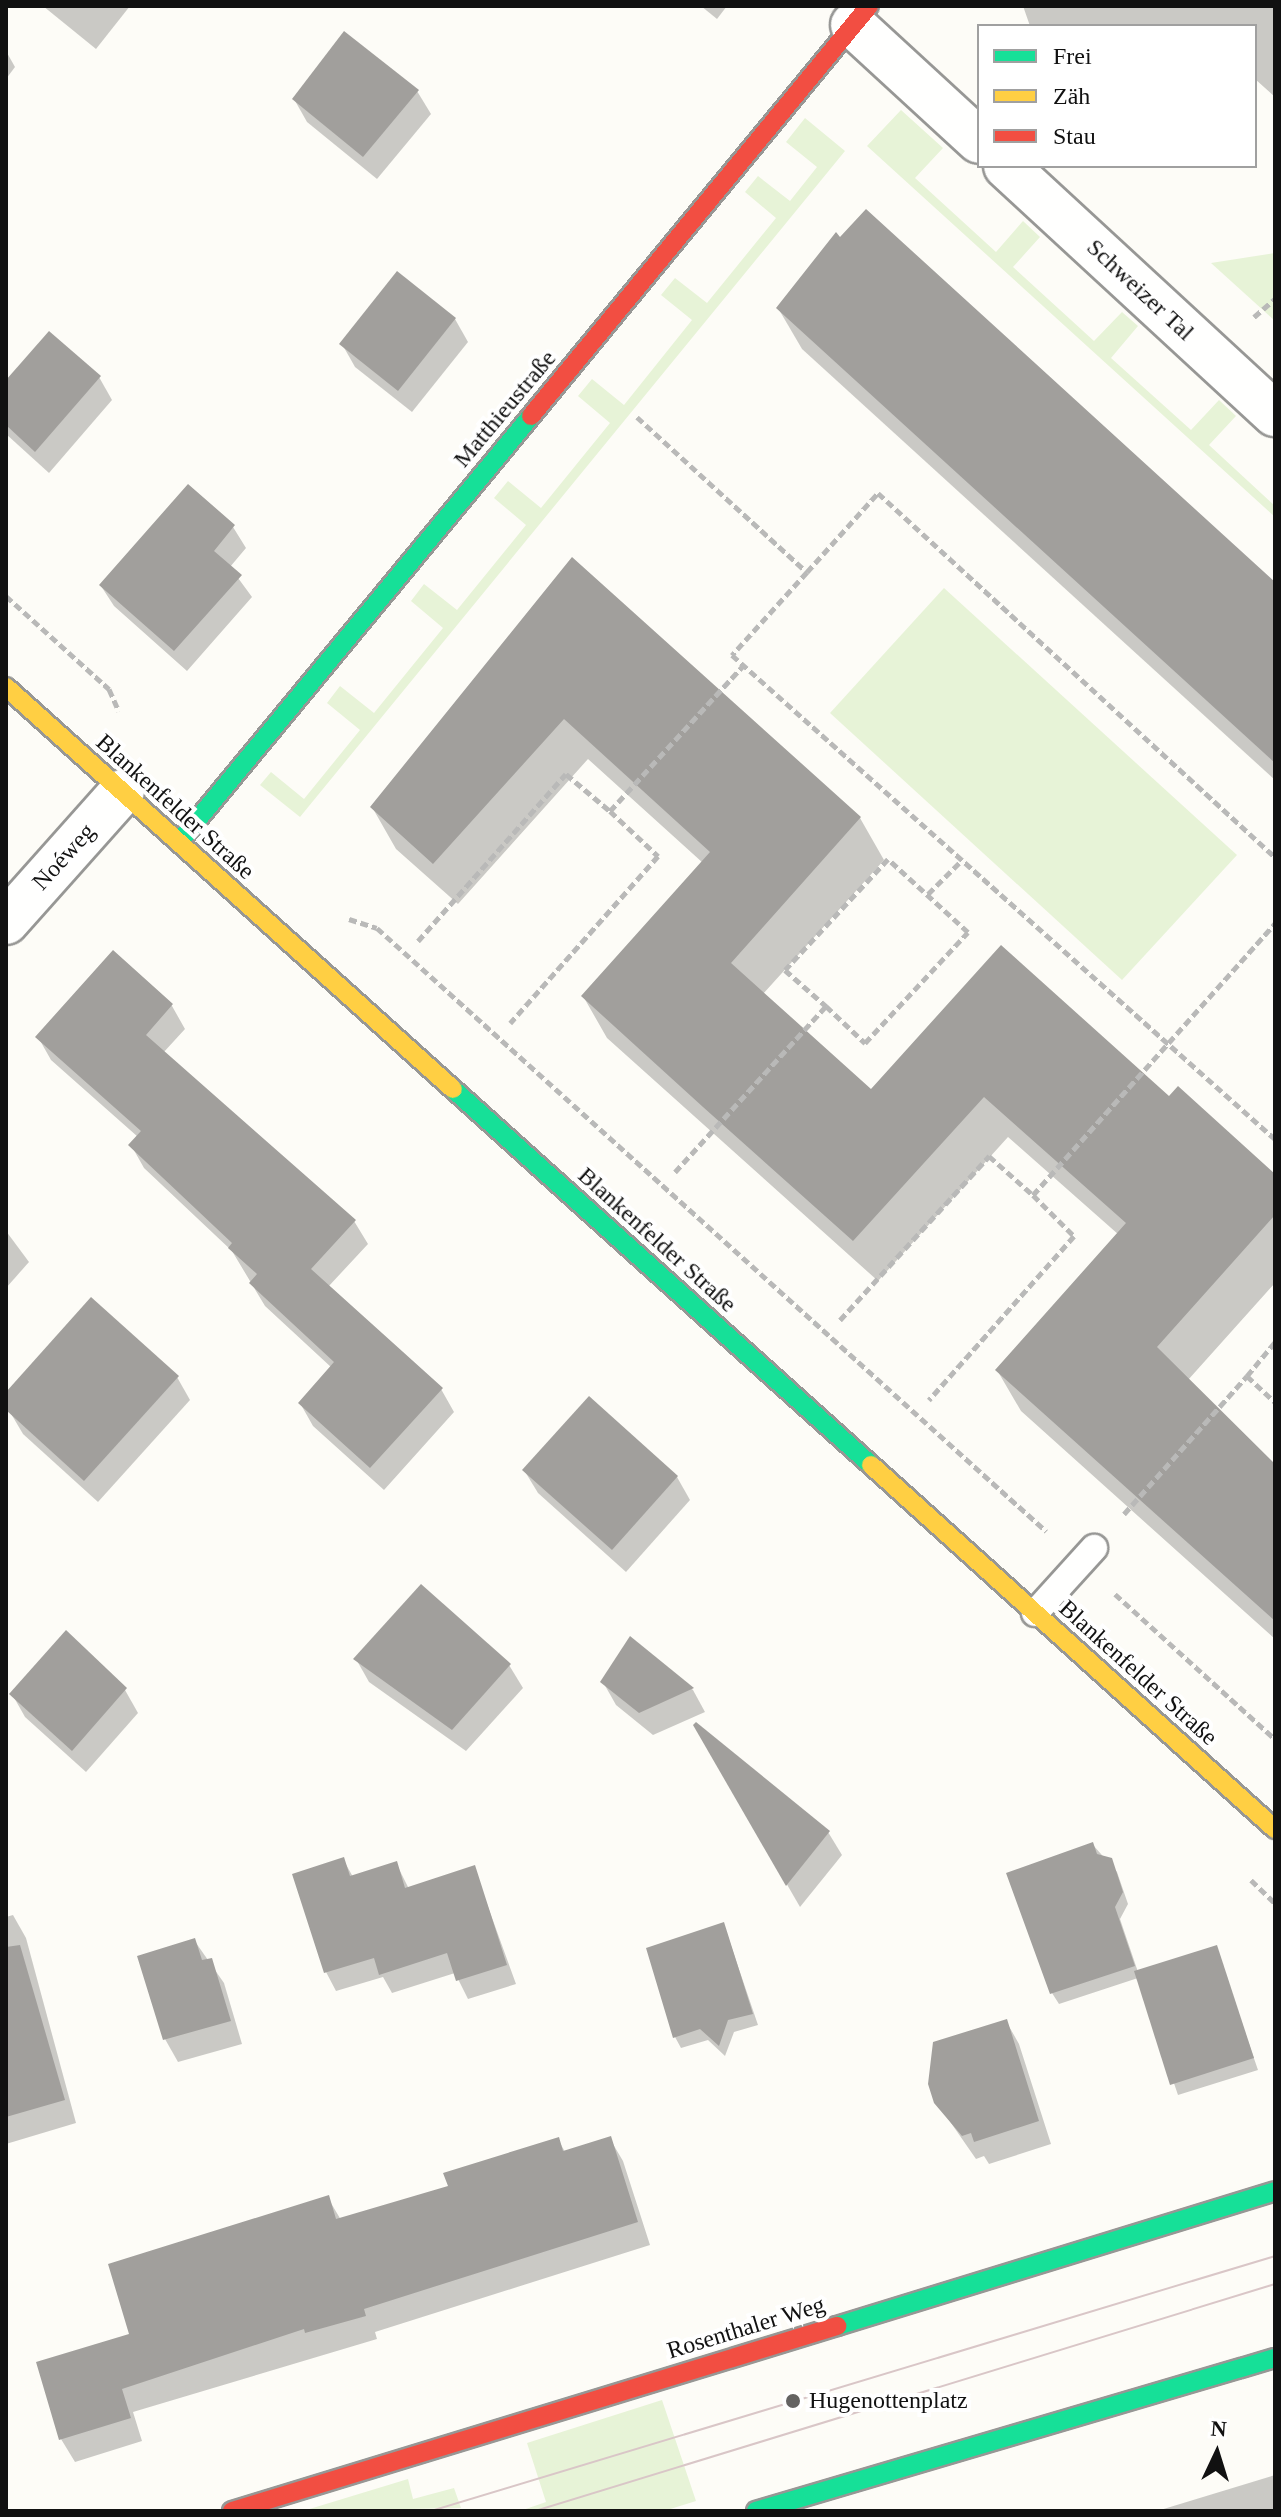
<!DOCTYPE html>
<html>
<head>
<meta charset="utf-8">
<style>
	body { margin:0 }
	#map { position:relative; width:1281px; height:2517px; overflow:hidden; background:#fdfcf7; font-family:Georgia,serif }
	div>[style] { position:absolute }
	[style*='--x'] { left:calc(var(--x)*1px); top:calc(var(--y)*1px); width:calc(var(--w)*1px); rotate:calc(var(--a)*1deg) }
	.green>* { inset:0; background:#e7f3d7 }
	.shadow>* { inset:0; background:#0003 }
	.building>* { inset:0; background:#a19f9c }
	.path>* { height:5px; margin-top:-2.5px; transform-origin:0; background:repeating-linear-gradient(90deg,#b9b9b8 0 8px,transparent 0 12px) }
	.roads { filter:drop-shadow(2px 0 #979795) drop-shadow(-2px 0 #979795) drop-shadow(0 2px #979795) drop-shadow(0 -2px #979795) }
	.lane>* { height:26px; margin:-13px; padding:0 13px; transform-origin:13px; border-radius:13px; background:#fffffe }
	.street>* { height:44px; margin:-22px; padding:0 22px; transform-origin:22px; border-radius:22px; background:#fffffe }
	.fast>* { height:18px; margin:-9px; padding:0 9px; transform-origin:9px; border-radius:9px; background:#16e098 }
	.slow>* { height:18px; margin:-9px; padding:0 9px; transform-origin:9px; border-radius:9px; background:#ffcf43 }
	.jam>* { height:18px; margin:-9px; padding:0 9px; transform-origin:9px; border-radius:9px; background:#f24e42 }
	.tram>* { height:2px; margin:-1px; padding:0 1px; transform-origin:1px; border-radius:1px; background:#d9c6c7 }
	.dots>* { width:22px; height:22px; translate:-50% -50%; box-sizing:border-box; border:4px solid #fff; border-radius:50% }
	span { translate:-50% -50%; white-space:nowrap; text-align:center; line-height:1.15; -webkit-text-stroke:8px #fff; paint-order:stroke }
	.street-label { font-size:24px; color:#111 }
	.poi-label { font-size:24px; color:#111 }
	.left { translate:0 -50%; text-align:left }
	.frame { position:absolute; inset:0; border:8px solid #111; pointer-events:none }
	.legend { position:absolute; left:977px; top:24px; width:280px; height:144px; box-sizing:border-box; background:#fff; border:2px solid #a0a0a0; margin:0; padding:10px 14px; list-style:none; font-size:24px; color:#111 }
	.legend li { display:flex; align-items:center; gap:16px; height:40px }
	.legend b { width:40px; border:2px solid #a0a0a0 }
	.north { position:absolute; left:1177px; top:2413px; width:80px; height:80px; -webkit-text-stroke:6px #fff; paint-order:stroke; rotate:4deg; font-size:22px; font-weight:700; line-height:32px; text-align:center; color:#111 }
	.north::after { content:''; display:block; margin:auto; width:28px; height:36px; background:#111; clip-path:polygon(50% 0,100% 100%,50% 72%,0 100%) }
</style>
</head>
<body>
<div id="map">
	<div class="green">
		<i style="clip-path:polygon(901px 110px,943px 148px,915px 178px,996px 252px,1023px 221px,1040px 237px,1013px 267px,1094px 341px,1122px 312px,1138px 326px,1111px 358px,1191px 430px,1219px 400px,1236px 416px,1209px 445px,1275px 506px,1275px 517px,867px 146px)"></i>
		<i style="clip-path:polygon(805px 118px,845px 151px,300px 817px,260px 785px,271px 772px,304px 799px,360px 730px,327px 703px,340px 686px,374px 713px,443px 628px,411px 601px,424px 584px,457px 610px,526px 525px,494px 498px,508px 481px,541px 508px,610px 423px,578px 396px,592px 379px,624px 405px,692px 320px,661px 295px,675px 278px,707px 303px,776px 218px,745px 192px,758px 176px,790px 201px,817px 167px,786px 142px)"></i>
		<i style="clip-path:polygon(1275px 253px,1275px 321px,1211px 263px)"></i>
		<i style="clip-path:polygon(944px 588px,1237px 855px,1122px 980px,830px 713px)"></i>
		<i style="clip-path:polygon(662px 2400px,696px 2501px,664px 2511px,520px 2511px,546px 2502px,527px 2443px)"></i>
		<i style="clip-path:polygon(408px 2479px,413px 2499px,454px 2488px,461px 2508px,303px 2511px)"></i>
	</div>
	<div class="shadow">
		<i style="clip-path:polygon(43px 6px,130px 6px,96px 49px)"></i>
		<i style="clip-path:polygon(701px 6px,727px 6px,717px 19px)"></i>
		<i style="clip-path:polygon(1023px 6px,1275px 6px,1275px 97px,1255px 79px,1255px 26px,1030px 26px)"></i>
		<i style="clip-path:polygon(6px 51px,15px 67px,6px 79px)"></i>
		<i style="clip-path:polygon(417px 91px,431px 114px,377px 179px,307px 122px,294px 99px)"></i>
		<i style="clip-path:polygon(778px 308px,1275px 585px,1275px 780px,802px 349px)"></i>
		<i style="clip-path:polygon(455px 319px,468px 342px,412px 412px,355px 367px,342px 344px)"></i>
		<i style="clip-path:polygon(99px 377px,112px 400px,49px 473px,6px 434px,6px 383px)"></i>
		<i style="clip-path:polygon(233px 527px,246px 548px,230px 567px,252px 597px,187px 671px,114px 606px,101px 586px)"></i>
		<i style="clip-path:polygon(573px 560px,860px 818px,884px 860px,763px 994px,871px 1092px,1169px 1098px,1275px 1176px,1275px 1283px,1188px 1380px,1275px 1465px,1275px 1639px,1021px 1411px,997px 1370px,1119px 1235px,1008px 1137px,878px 1281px,607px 1038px,583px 996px,703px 863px,588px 759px,458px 904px,396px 849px,372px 807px)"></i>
		<i style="clip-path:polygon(113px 953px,172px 1006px,185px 1029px,163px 1053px,354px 1221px,368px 1244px,328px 1287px,441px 1389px,454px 1412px,384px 1490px,313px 1426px,300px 1403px,332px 1368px,265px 1306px,232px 1251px,144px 1168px,131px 1145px,138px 1137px,51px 1060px,38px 1037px)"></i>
		<i style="clip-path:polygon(6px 1231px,29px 1262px,6px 1288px)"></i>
		<i style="clip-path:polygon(177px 1377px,190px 1400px,98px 1502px,23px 1434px,10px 1412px)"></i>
		<i style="clip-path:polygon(524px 1470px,677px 1477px,690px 1500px,626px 1572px,538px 1493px)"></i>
		<i style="clip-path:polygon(631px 1639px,693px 1690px,705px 1712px,653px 1735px,616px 1705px,603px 1682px)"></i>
		<i style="clip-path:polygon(356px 1659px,509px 1665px,523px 1688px,466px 1751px,369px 1682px)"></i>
		<i style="clip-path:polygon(125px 1690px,138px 1713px,86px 1772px,25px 1717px,12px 1694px)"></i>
		<i style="clip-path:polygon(695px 1725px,828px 1832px,842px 1855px,800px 1907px)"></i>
		<i style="clip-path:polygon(1093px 1845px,1117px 1872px,1128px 1904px,1120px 1919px,1138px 1972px,1216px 1948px,1258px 2070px,1178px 2095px,1138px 1978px,1059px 2004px,1052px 1993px)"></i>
		<i style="clip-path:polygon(343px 1859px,353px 1877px,396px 1863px,409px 1889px,474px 1868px,516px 1984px,468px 1999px,455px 1973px,392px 1993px,383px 1977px,336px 1991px,326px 1972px)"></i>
		<i style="clip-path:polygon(13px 1915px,26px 1938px,76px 2123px,6px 2144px,6px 1917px)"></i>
		<i style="clip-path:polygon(724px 1925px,758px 2025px,734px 2032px,725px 2056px,708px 2040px,681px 2048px,675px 2037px)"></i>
		<i style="clip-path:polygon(194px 1940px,224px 1983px,242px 2044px,178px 2062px,165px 2039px)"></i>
		<i style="clip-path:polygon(1006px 2021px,1019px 2044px,1051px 2144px,989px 2164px,984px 2156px,976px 2159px,942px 2110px)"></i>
		<i style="clip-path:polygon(558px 2139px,565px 2152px,610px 2139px,623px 2161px,650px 2245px,375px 2332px,377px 2339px,133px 2412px,142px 2441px,75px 2462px,61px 2439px,39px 2363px,132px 2335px,328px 2198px,341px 2220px,450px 2187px)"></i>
		<i style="clip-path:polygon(1275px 2475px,1275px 2511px,1157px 2511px)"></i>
	</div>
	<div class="building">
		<i style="clip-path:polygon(344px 31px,419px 90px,363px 157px,292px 99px)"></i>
		<i style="clip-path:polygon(866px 209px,1275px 582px,1275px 763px,776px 308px,836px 232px,840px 237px)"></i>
		<i style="clip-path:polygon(397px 271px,456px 318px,398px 391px,339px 344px)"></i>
		<i style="clip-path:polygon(49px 331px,101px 376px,35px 452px,6px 425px,6px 380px)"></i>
		<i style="clip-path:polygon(188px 484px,235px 525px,214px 551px,242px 575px,174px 651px,99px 585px)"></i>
		<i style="clip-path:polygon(572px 557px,861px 817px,731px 963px,871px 1089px,1001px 945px,1169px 1096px,1178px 1086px,1275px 1174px,1275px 1215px,1157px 1347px,1275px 1464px,1275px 1621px,995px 1370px,1126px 1223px,984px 1097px,853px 1241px,703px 1107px,581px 996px,710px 852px,564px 719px,433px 864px,370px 807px)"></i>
		<i style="clip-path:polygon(113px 950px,173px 1004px,146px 1035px,356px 1220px,311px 1269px,443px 1388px,370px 1468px,298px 1403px,334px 1362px,249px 1283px,257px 1274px,228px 1248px,232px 1243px,128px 1145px,141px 1131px,35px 1037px)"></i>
		<i style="clip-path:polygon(91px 1297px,179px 1376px,84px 1481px,6px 1410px,6px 1392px)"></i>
		<i style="clip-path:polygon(589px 1396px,678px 1476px,612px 1550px,522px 1470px)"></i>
		<i style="clip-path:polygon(421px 1584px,511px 1664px,452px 1730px,353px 1659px)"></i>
		<i style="clip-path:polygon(66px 1630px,127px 1688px,72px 1751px,9px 1694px)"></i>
		<i style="clip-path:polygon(630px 1636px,694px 1688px,639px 1713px,600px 1682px)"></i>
		<i style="clip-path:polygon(696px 1722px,830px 1831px,786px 1886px,693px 1725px)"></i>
		<i style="clip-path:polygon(1093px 1842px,1097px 1854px,1112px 1858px,1123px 1892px,1115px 1907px,1135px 1966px,1050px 1994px,1006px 1873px)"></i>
		<i style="clip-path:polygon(344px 1857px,350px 1876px,397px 1861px,405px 1888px,475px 1865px,507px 1965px,456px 1981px,447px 1953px,379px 1975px,374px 1958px,324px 1973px,292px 1874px)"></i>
		<i style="clip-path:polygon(724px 1922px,753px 2014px,728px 2020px,719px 2046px,700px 2029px,673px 2038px,646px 1948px)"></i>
		<i style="clip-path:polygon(195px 1938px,202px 1960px,212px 1958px,231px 2021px,163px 2040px,137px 1956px)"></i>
		<i style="clip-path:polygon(20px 1945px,65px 2100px,6px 2117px,6px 1947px)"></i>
		<i style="clip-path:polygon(1217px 1945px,1254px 2058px,1170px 2085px,1134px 1971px)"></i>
		<i style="clip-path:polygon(1007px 2019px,1039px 2121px,974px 2142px,971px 2133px,962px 2136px,934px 2103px,928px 2084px,933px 2042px)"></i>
		<i style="clip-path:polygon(611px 2136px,638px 2222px,364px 2309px,366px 2316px,305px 2333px,304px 2329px,122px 2389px,131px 2418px,59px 2440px,36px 2362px,129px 2334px,108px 2264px,329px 2195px,336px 2219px,448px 2186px,443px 2173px,559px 2137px,563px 2151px)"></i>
	</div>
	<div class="path">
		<i style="--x:1254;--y:317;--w:28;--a:-41"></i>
		<i style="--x:637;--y:417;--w:230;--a:42.4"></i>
		<i style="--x:807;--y:572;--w:106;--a:-48.1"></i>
		<i style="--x:878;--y:493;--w:539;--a:42.52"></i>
		<i style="--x:807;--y:572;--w:112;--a:132.1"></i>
		<i style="--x:732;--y:655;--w:727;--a:41.71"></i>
		<i style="--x:6;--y:596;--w:139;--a:42.1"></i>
		<i style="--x:109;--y:689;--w:24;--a:66"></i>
		<i style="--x:610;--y:811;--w:198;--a:-47.5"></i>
		<i style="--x:928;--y:894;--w:45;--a:-45"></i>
		<i style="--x:349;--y:919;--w:29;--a:18"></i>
		<i style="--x:377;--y:928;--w:901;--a:42.03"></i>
		<i style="--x:418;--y:941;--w:223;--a:-48.5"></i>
		<i style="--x:566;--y:774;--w:57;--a:40.1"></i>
		<i style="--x:610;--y:811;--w:66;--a:43.2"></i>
		<i style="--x:658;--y:856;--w:223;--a:131.5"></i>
		<i style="--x:675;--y:1172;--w:224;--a:-47.7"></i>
		<i style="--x:826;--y:1006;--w:54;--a:43.5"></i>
		<i style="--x:865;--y:1043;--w:151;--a:-47.1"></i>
		<i style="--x:968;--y:932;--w:108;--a:-137.6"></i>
		<i style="--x:888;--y:859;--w:151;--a:132.9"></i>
		<i style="--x:785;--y:970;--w:55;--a:41.3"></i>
		<i style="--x:1033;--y:1195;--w:364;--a:-48.3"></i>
		<i style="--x:840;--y:1320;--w:222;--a:-47.7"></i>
		<i style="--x:989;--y:1156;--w:59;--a:41.6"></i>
		<i style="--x:1033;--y:1195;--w:58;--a:45"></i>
		<i style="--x:1074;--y:1236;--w:219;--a:131.5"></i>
		<i style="--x:1247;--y:1376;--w:44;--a:-50.5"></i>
		<i style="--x:1124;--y:1514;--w:185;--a:-48.3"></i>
		<i style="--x:1247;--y:1376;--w:38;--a:43"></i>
		<i style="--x:1115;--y:1594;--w:216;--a:42.2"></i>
		<i style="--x:1251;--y:1880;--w:33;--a:44"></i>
	</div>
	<div class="roads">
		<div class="lane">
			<i style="--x:1035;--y:1613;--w:88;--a:-47.8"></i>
		</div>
		<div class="street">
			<i style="--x:853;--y:25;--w:171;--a:42.6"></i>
			<i style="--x:1006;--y:166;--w:366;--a:42.7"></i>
			<i style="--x:6;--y:922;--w:174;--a:-48.3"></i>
		</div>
		<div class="fast">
			<i style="--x:179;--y:842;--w:553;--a:-50.43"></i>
			<i style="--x:453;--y:1089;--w:562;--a:41.97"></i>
			<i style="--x:837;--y:2326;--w:458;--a:-17.1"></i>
			<i style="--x:756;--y:2511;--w:541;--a:-16.43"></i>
		</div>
		<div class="slow">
			<i style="--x:6;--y:687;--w:601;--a:41.97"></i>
			<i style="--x:871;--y:1465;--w:544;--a:42.02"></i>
		</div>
		<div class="jam">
			<i style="--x:531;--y:416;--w:531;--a:-50.5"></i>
			<i style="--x:232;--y:2511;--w:633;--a:-17"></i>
		</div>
	</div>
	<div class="tram">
		<i style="--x:431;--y:2511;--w:882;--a:-16.81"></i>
		<i style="--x:535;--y:2511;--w:774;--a:-17.05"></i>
	</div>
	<div class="dots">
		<i style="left:793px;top:2401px;background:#646362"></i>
	</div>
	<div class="street-label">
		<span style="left:1140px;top:290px;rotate:43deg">Schweizer Tal</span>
		<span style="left:505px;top:409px;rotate:-50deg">Matthieustraße</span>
		<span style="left:175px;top:807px;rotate:42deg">Blankenfelder Straße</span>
		<span style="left:64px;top:857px;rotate:-48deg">Noéweg</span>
		<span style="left:657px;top:1240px;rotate:42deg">Blankenfelder Straße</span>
		<span style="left:1138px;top:1673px;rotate:42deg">Blankenfelder Straße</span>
		<span style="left:746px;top:2328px;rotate:-17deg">Rosenthaler Weg</span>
	</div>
	<div class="poi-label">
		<span class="left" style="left:809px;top:2401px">Hugenottenplatz</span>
	</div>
	<div class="frame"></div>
	<ul class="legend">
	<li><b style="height:10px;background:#16e098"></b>Frei</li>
	<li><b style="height:10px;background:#ffcf43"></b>Zäh</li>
	<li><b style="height:10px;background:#f24e42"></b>Stau</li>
	</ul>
	<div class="north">N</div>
</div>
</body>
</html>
